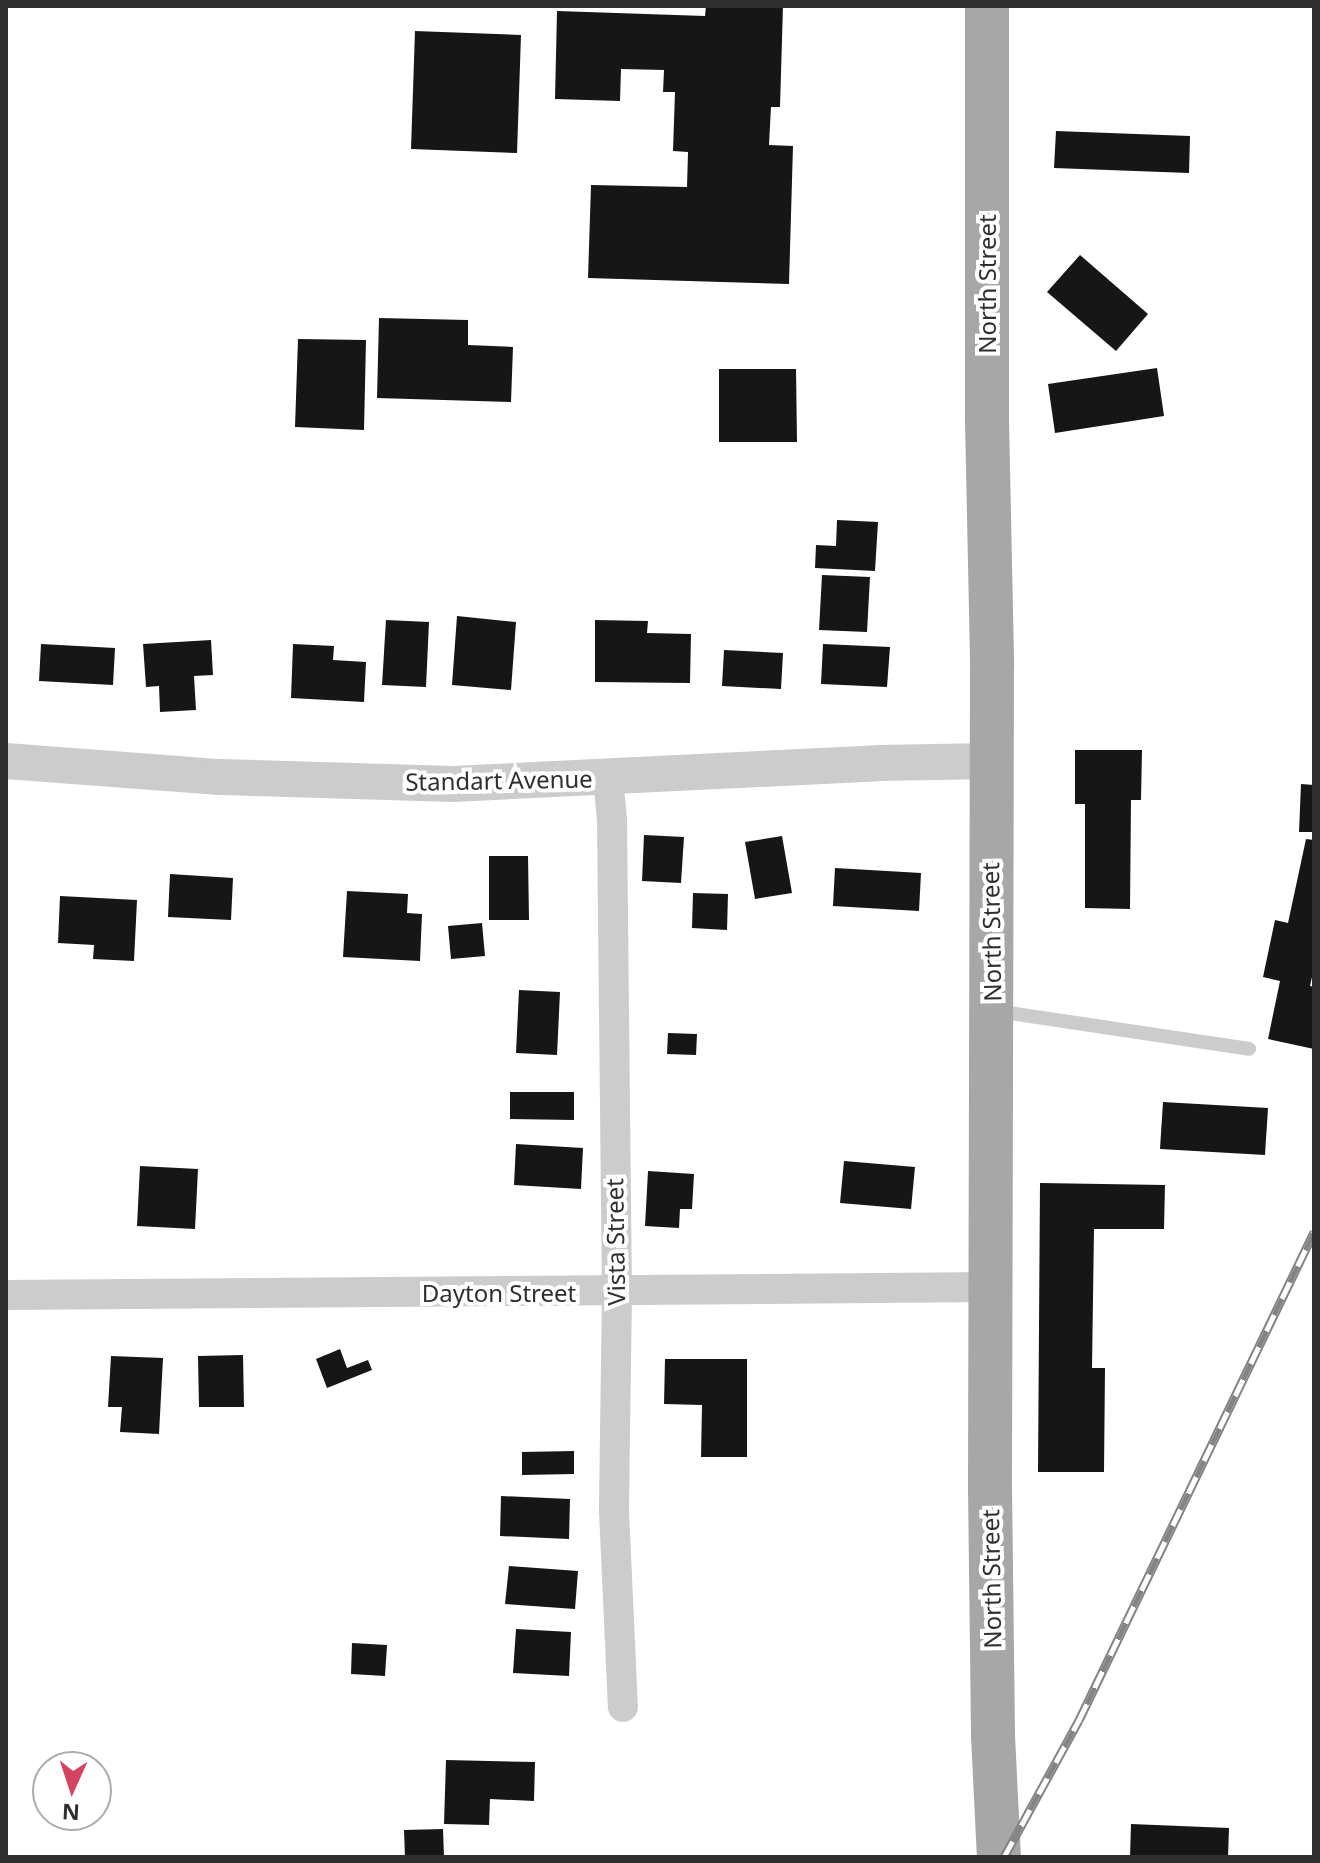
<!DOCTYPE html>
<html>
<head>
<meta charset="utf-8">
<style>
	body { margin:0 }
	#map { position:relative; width:1320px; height:1863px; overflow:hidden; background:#fff; font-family:"Noto Sans",sans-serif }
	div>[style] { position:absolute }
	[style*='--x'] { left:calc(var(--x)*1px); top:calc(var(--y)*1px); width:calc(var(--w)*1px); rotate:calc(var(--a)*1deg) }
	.building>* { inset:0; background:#161616 }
	.service>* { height:14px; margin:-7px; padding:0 7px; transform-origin:7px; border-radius:7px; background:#ccc }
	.minor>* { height:30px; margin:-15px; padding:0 15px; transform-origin:15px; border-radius:15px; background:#ccc }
	.tertiary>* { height:36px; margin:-18px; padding:0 18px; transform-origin:18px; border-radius:18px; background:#ccc }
	.primary>* { height:44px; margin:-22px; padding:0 22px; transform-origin:22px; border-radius:22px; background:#a7a7a7 }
	.rail>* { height:9px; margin-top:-4.5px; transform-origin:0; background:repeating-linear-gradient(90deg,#fff 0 18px,#848484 0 36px); box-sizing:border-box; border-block:2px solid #848484 }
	span { translate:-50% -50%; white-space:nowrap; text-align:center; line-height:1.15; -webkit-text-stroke:8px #fff; paint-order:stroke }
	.street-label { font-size:24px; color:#2f2f2f }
	.frame { position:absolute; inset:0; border:8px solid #2f2f2f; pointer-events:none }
	.north { position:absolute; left:32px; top:1751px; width:80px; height:80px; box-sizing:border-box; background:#fff; border:2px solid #acacac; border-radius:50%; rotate:183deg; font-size:22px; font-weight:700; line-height:32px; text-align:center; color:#2f2f2f }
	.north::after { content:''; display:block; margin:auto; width:28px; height:36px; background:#d44460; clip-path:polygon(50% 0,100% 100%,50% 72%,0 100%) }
</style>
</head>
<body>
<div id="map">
	<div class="building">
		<i style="clip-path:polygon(706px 6px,783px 6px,780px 107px,771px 107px,769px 145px,793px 146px,789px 284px,588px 278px,591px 185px,687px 187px,688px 152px,673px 151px,675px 92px,663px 92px,664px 70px,621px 69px,620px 101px,555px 99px,557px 11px,705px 16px)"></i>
		<i style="clip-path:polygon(415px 31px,521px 35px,517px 153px,411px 149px)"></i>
		<i style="clip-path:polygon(1056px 131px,1190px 136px,1189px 173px,1054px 168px)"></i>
		<i style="clip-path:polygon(1080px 255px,1148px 314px,1116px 351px,1047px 292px)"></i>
		<i style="clip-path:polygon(379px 318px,468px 320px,468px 345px,513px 347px,511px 402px,377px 398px)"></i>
		<i style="clip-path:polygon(298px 339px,366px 340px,364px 430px,295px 427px)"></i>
		<i style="clip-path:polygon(1157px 368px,1164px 416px,1055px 433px,1048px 384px)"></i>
		<i style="clip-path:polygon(719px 369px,796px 369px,797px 442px,719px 442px)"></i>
		<i style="clip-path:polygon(837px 520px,878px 522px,875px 571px,815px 568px,816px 545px,836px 546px)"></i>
		<i style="clip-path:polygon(822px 575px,870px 577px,867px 632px,819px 630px)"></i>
		<i style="clip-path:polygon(457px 616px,516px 622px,511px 690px,452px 685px)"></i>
		<i style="clip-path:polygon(386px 620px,429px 622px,426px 687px,382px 685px)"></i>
		<i style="clip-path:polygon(595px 620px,648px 621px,647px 633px,691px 634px,690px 683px,595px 682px)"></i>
		<i style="clip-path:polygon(211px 640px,213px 675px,194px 676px,196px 710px,160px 712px,159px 686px,146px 687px,143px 644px)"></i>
		<i style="clip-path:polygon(41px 644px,115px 648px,113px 685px,39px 681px)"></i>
		<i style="clip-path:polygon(293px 644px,334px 646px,333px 660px,366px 662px,364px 702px,291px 698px)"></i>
		<i style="clip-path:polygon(823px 644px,890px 647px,887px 687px,821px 684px)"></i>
		<i style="clip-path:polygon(724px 650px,783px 653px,781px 689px,722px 686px)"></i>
		<i style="clip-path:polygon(1075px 750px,1142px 750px,1141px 800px,1131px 800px,1130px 909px,1085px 908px,1085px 804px,1075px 804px)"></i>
		<i style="clip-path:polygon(1301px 784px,1314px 785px,1314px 832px,1299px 832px)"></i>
		<i style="clip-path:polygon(644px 835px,684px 837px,681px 883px,642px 881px)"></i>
		<i style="clip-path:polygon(782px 836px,792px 893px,755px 899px,745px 842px)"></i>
		<i style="clip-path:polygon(1306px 839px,1314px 840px,1314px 968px,1310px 986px,1314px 987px,1314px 1049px,1268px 1039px,1280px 981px,1263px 977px,1275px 920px,1288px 923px)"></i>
		<i style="clip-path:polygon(489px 856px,528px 856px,529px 920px,489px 920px)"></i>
		<i style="clip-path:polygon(835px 868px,921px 873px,919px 911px,833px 906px)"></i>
		<i style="clip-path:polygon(170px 874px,233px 878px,231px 920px,168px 917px)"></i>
		<i style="clip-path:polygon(347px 891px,408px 894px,407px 913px,422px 914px,420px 961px,343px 957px)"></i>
		<i style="clip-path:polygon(693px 893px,728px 894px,727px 930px,692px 928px)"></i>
		<i style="clip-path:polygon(60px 896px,137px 900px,134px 961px,93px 959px,94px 945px,58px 943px)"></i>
		<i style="clip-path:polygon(482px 923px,485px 956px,451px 959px,448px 926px)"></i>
		<i style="clip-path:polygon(519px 990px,560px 992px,557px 1055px,516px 1053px)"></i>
		<i style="clip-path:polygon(668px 1033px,697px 1034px,696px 1055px,667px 1054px)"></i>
		<i style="clip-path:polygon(510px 1092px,574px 1092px,574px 1120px,510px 1119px)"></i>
		<i style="clip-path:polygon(1163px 1102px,1268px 1108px,1265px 1155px,1160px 1149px)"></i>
		<i style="clip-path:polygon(516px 1144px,583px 1148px,581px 1189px,514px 1185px)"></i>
		<i style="clip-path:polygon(844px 1161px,915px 1167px,911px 1209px,840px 1203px)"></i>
		<i style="clip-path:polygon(140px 1166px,198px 1169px,195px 1229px,137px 1226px)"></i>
		<i style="clip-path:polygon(648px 1171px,694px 1174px,692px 1209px,680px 1209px,679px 1228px,645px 1226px)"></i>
		<i style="clip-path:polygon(1040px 1183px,1165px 1185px,1164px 1229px,1094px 1229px,1092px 1368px,1105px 1368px,1104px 1472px,1038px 1472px)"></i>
		<i style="clip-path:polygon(340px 1349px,347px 1368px,368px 1360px,372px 1370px,327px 1388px,316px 1359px)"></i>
		<i style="clip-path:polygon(243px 1355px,244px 1407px,199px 1407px,198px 1356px)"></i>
		<i style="clip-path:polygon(111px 1356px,163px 1358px,159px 1434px,120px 1432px,122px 1407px,108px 1407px)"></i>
		<i style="clip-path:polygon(665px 1359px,747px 1359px,747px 1457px,701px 1457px,702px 1405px,664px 1404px)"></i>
		<i style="clip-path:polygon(574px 1451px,574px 1474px,522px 1475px,522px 1452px)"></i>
		<i style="clip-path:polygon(501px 1496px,570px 1499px,569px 1539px,500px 1536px)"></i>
		<i style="clip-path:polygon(509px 1566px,578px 1571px,575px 1609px,505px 1604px)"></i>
		<i style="clip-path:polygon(516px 1629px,571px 1632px,569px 1676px,513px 1673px)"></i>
		<i style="clip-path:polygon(352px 1643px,387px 1645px,385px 1676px,351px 1674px)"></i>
		<i style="clip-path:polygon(446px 1760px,535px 1762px,534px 1801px,490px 1799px,489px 1825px,444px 1824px)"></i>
		<i style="clip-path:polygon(1131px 1824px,1229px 1828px,1228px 1857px,1130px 1857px)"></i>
		<i style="clip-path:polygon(443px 1829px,444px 1857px,405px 1857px,404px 1830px)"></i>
	</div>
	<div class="service">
		<i style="--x:996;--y:1011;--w:256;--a:8.5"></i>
	</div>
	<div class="minor">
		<i style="--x:608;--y:777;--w:43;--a:84.7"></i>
		<i style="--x:612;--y:820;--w:471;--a:89.4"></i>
		<i style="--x:617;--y:1291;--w:220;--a:90.8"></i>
		<i style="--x:614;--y:1511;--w:196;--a:87.4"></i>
		<i style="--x:6;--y:1295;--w:986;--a:-0.46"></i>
	</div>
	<div class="tertiary">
		<i style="--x:6;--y:761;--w:215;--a:4.3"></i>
		<i style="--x:220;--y:777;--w:233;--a:1.7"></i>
		<i style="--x:453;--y:784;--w:426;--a:-2.8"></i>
		<i style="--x:878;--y:763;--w:113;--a:-1"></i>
	</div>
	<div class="primary">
		<i style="--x:987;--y:6;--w:414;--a:90"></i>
		<i style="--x:987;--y:420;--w:247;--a:88.8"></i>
		<i style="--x:992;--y:667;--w:820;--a:90.14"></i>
		<i style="--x:990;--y:1487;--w:249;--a:89.3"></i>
		<i style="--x:993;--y:1736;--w:121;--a:87.2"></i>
	</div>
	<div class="rail">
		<i style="--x:1004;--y:1857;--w:156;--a:-61.3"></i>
		<i style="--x:1079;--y:1720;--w:542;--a:-64.29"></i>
	</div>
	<div class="street-label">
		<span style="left:987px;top:284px;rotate:-90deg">North Street</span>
		<span style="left:499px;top:780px;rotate:-1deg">Standart Avenue</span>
		<span style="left:991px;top:932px;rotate:-91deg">North Street</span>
		<span style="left:615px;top:1242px;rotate:-91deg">Vista Street</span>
		<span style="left:499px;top:1293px">Dayton Street</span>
		<span style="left:991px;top:1579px;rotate:-91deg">North Street</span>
	</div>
	<div class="frame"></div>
	<div class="north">N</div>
</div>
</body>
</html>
